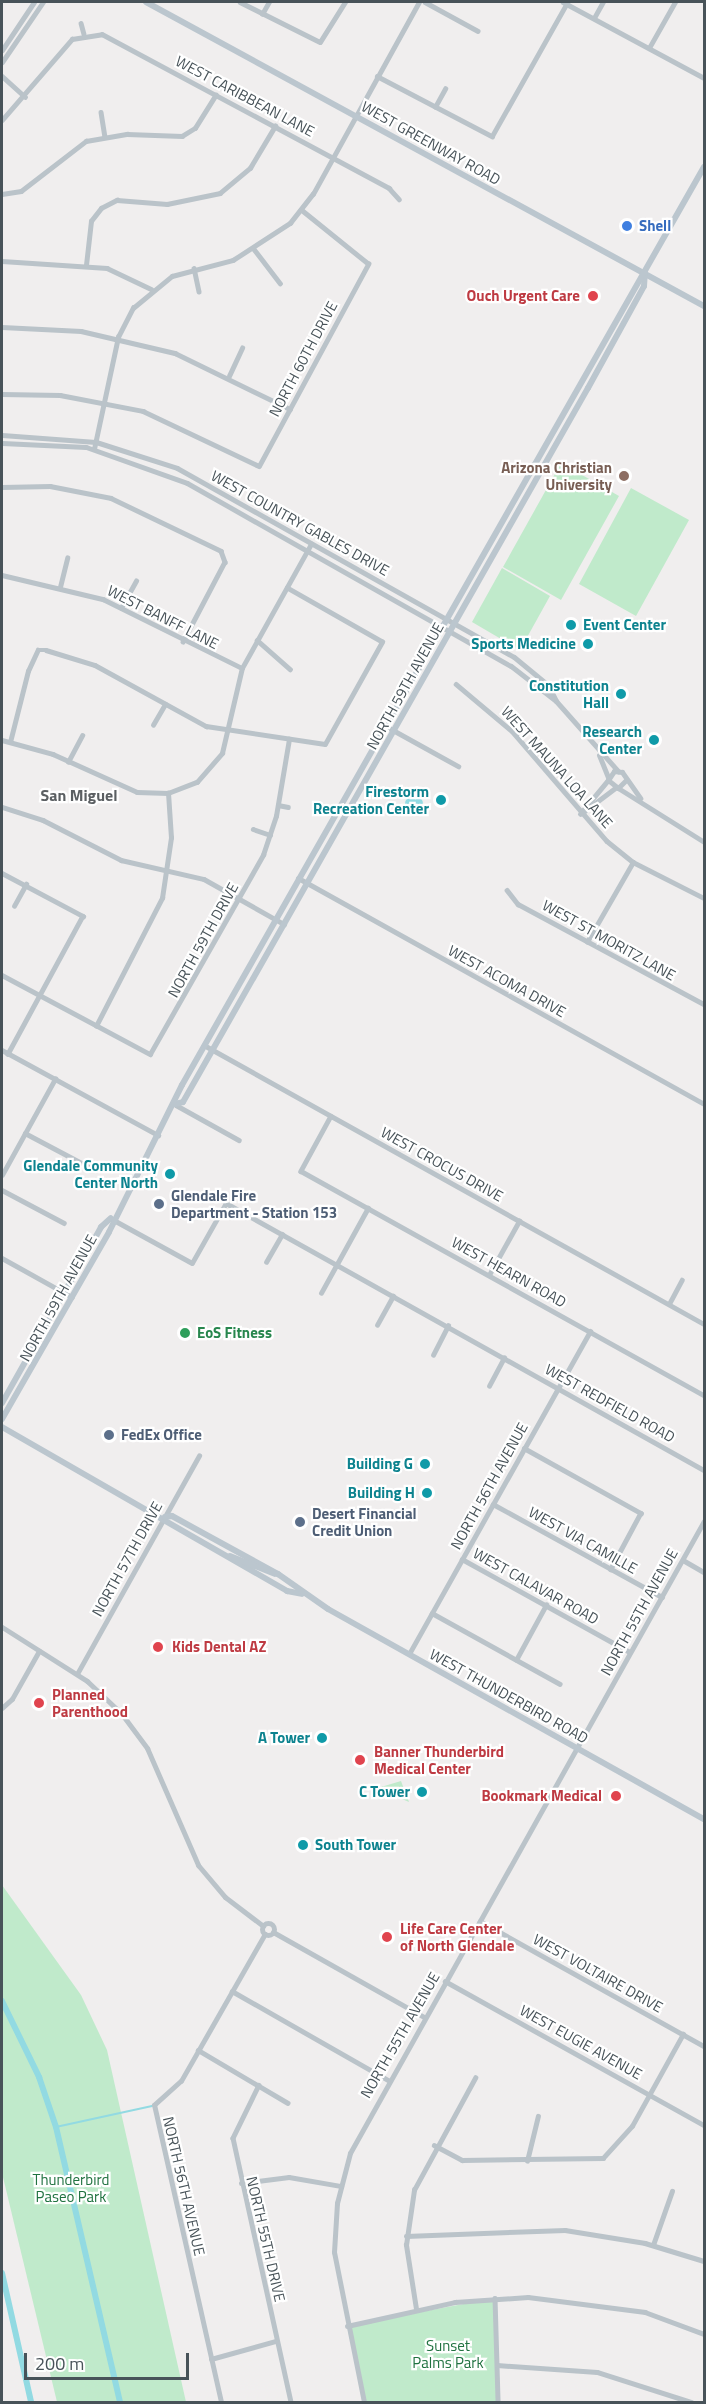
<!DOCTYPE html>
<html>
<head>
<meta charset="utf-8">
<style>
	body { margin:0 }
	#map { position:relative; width:706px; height:2404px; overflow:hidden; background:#f0eeee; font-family:"Titillium Web",sans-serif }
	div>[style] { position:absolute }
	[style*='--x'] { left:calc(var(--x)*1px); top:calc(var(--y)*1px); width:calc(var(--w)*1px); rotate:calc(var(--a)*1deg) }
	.green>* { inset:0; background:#c0eacb }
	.water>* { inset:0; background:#92dae2 }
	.round { border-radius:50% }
	.stream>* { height:1.5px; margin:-0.75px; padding:0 0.75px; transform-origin:0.75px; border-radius:0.75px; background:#92dae2 }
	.canal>* { height:6px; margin:-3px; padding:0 3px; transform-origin:3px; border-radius:3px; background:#92dae2 }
	.minor>* { height:4.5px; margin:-2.25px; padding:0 2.25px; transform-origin:2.25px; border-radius:2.25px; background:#bac3c9 }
	.tertiary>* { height:5px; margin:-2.5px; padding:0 2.5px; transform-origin:2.5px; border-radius:2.5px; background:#bac3c9 }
	.tertiary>.ring { margin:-2.5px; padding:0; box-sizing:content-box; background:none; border:5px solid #bac3c9; border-radius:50% }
	.secondary>* { height:6px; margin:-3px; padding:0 3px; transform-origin:3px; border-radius:3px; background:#bbc6ce }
	.dots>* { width:16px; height:16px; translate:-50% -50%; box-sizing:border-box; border:3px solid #fff; border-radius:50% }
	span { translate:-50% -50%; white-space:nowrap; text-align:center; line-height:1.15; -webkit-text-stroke:4.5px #fff; paint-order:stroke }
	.street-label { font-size:15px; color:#485359 }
	.shop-label { font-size:15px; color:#366cbe; font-weight:700 }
	.left { translate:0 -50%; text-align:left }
	.health-label { font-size:15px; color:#be3a42; font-weight:700 }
	.right { translate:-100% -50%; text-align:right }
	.education-label { font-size:15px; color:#785e54; font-weight:700 }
	.culture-label { font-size:15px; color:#0d838f; font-weight:700 }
	.service-label { font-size:15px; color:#4e5e75; font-weight:700 }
	.leisure-label { font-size:15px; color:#27864d; font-weight:700 }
	.park-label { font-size:15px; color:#207240 }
	.neighbourhood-label { font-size:16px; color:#5b5f62; font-weight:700 }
	.frame { position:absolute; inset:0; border:3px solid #485359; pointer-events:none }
	.scale { position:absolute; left:24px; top:2353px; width:165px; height:27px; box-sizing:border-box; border:3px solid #485359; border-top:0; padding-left:8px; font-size:18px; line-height:21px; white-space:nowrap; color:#485359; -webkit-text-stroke:4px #fff; paint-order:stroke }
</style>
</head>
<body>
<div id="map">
	<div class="green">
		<i style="clip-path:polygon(561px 463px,619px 496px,561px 600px,503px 567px)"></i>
		<i style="clip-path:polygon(631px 488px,689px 520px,636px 616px,579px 584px)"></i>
		<i style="clip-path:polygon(502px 568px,550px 596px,520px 650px,472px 622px)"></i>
		<i style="clip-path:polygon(401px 1781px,409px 1802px,379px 1789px,381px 1787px)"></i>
		<i style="clip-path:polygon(2px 1885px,81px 1995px,107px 2050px,186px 2402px,57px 2402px,2px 2173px)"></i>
		<i style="clip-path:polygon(495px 2298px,498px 2402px,364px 2402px,347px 2326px)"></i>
	</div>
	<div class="water">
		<i class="round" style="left:405px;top:795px;width:18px;height:18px"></i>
	</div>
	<div class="stream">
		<i style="--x:56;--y:2127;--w:98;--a:-12.3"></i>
	</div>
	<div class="canal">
		<i style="--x:2;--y:2001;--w:85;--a:64"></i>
		<i style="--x:39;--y:2077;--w:53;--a:71.2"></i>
		<i style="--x:56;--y:2127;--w:282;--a:76.9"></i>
		<i style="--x:2;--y:2273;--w:132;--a:77.3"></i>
	</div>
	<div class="minor">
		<i style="--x:240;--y:2;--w:89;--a:26.6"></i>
		<i style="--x:320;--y:42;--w:47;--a:-58"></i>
		<i style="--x:425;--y:2;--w:60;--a:28.7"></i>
		<i style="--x:563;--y:2;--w:160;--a:28.3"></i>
		<i style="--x:262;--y:14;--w:14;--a:-60"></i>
		<i style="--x:594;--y:18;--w:18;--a:-61"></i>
		<i style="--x:81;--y:23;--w:11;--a:75"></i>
		<i style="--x:649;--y:48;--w:53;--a:-60.5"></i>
		<i style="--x:2;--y:76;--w:31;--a:42"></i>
		<i style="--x:377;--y:76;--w:130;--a:27.6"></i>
		<i style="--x:492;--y:136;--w:153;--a:-60.6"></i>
		<i style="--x:435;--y:107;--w:21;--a:-61"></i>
		<i style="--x:101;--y:112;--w:24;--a:81"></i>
		<i style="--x:2;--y:120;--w:107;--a:-49.2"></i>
		<i style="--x:72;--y:39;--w:30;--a:-9"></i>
		<i style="--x:102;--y:34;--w:326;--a:28.2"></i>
		<i style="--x:389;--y:188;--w:15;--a:48"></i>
		<i style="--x:2;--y:194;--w:19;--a:-9"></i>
		<i style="--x:21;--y:191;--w:82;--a:-37.6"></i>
		<i style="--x:86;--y:141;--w:42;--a:-9.7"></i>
		<i style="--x:127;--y:134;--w:55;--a:2.1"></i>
		<i style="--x:182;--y:136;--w:15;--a:-32"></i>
		<i style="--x:195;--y:128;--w:39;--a:-58"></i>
		<i style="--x:254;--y:249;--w:43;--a:52.6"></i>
		<i style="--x:2;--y:261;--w:105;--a:3.8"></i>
		<i style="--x:107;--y:268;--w:49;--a:25.5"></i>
		<i style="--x:86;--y:265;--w:44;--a:-83.5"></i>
		<i style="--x:91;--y:221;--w:16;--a:-52"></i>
		<i style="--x:101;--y:208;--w:18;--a:-27"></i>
		<i style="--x:117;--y:200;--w:50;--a:4.6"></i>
		<i style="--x:167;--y:204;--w:54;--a:-11.7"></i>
		<i style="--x:220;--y:193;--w:39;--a:-40"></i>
		<i style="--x:250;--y:168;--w:49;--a:-59.2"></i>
		<i style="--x:194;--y:268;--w:24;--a:78"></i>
		<i style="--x:2;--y:327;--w:79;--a:2.9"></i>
		<i style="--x:81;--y:331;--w:97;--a:13.2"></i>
		<i style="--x:175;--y:353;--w:128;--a:26"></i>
		<i style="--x:229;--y:376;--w:31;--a:-65"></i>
		<i style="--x:2;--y:394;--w:58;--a:1"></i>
		<i style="--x:60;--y:395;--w:85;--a:10.9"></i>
		<i style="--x:143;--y:411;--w:128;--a:25.4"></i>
		<i style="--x:259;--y:466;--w:230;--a:-61.6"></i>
		<i style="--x:368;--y:264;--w:86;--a:-141.1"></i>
		<i style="--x:94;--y:449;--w:115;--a:-77.9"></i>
		<i style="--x:118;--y:337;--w:33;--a:-63"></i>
		<i style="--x:133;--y:308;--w:50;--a:-39.4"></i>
		<i style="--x:172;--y:276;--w:63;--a:-14.7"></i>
		<i style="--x:233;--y:260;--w:68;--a:-33"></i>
		<i style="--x:290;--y:223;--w:37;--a:-52"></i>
		<i style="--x:313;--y:194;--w:219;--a:-61.1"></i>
		<i style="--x:2;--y:487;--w:48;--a:-1.2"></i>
		<i style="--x:50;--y:486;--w:62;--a:11.1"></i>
		<i style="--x:111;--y:498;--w:122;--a:25.7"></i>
		<i style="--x:221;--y:551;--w:12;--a:70"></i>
		<i style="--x:225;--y:562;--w:90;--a:117.7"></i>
		<i style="--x:2;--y:575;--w:104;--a:13.4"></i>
		<i style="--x:103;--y:599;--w:155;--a:26.4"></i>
		<i style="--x:60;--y:587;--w:30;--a:-76"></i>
		<i style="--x:121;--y:608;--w:31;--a:-61"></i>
		<i style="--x:257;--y:640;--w:44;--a:41.3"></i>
		<i style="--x:456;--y:684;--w:73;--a:40"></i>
		<i style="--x:512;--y:731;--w:145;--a:49.2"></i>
		<i style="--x:607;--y:841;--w:33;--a:39"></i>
		<i style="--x:633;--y:862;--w:80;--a:26.9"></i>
		<i style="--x:153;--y:725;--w:24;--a:-60"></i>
		<i style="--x:384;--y:725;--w:85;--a:29"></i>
		<i style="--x:2;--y:740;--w:53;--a:15.4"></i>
		<i style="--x:53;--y:754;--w:92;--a:24.3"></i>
		<i style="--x:137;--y:792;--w:31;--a:2"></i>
		<i style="--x:168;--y:793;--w:31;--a:-21"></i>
		<i style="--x:197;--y:782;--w:38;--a:-49"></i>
		<i style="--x:222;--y:753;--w:87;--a:-76.8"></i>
		<i style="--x:242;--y:668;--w:142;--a:-60.9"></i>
		<i style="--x:10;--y:742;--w:73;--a:-75.8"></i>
		<i style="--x:28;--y:671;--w:23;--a:-65"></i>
		<i style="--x:38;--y:650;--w:8;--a:0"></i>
		<i style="--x:46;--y:650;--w:51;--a:17"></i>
		<i style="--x:95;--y:665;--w:127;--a:28.8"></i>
		<i style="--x:206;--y:726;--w:120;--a:8.6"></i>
		<i style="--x:325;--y:744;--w:117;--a:-60.8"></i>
		<i style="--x:382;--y:642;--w:109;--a:-150.4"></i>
		<i style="--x:68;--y:762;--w:30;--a:-62"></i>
		<i style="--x:278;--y:805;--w:10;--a:11"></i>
		<i style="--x:2;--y:807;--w:43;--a:17.6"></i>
		<i style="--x:43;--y:820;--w:88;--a:27.1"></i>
		<i style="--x:121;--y:860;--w:85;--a:12.9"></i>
		<i style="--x:204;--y:879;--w:92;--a:29.4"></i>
		<i style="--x:582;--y:813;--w:41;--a:-37.1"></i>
		<i style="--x:580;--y:814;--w:44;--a:-50.5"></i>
		<i style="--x:253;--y:829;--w:18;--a:19"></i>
		<i style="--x:2;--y:873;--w:92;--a:28"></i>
		<i style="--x:83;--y:916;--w:157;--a:118.5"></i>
		<i style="--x:507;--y:890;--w:18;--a:52"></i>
		<i style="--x:518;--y:904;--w:211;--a:28.3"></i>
		<i style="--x:14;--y:906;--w:25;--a:-61"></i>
		<i style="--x:587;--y:942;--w:92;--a:-60.1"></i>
		<i style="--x:2;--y:975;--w:168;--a:28.1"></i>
		<i style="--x:150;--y:1054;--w:229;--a:-60.4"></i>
		<i style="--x:263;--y:855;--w:41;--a:-71.6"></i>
		<i style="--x:276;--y:816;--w:78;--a:-80.4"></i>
		<i style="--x:96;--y:1026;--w:144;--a:-62.7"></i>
		<i style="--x:162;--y:898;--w:61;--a:-81.5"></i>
		<i style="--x:171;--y:838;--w:45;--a:-93.8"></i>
		<i style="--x:204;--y:1045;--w:573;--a:29.16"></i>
		<i style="--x:2;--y:1050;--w:178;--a:28.6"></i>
		<i style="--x:176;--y:1105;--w:72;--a:29.1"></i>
		<i style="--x:331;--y:1116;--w:63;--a:118.6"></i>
		<i style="--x:301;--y:1171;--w:461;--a:29.1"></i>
		<i style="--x:25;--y:1133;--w:77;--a:27.9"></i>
		<i style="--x:2;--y:1175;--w:110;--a:-61.1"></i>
		<i style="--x:2;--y:1190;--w:70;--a:28"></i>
		<i style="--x:112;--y:1219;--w:91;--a:28.8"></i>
		<i style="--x:192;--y:1263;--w:69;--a:-60.5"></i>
		<i style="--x:226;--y:1203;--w:548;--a:29.19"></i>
		<i style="--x:2;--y:1258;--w:80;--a:29.1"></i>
		<i style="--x:266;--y:1262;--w:32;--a:-60"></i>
		<i style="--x:489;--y:1275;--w:62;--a:-60.9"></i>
		<i style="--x:321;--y:1293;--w:97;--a:-61.1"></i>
		<i style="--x:669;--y:1304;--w:27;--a:-62"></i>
		<i style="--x:377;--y:1325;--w:33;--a:-61"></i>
		<i style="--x:433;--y:1355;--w:33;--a:-63"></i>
		<i style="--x:489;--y:1386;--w:32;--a:-62"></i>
		<i style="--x:524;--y:1448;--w:134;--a:29.1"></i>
		<i style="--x:641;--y:1513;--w:64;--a:118.2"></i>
		<i style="--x:493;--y:1504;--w:193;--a:28.8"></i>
		<i style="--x:462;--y:1559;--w:192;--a:29"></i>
		<i style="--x:683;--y:1560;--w:24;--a:30"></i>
		<i style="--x:432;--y:1613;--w:146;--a:29"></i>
		<i style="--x:409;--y:1654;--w:370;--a:-60.7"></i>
		<i style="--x:516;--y:1660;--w:63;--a:-61.4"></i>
		<i style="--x:77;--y:1674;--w:250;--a:-60.8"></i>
		<i style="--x:2;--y:1708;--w:13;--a:-42"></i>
		<i style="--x:12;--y:1699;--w:55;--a:-60.6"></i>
		<i style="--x:480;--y:1921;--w:257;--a:29.2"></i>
		<i style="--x:445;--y:1981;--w:296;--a:29.1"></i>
		<i style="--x:232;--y:1991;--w:180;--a:29.7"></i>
		<i style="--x:198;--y:2050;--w:104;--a:30.5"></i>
		<i style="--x:259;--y:2085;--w:59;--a:116.1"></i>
		<i style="--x:233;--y:2138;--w:270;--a:77.6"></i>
		<i style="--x:434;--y:2145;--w:32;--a:28"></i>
		<i style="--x:462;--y:2160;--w:141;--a:-0.8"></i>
		<i style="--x:603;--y:2158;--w:43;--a:-47.8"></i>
		<i style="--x:632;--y:2126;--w:105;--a:-61"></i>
		<i style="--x:527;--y:2161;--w:46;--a:-76.3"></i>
		<i style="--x:241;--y:2183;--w:48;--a:-7.1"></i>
		<i style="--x:289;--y:2177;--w:53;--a:9.8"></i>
		<i style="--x:406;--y:2236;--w:159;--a:-2.2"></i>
		<i style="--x:565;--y:2230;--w:81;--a:9.2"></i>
		<i style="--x:645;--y:2243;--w:62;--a:17"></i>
		<i style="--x:653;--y:2245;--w:57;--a:-70.6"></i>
		<i style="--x:495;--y:2298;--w:104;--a:88.3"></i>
		<i style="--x:416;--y:2309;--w:65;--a:-98.9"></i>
		<i style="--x:406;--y:2245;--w:56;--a:-81.7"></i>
		<i style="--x:414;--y:2190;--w:128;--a:-61.4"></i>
		<i style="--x:347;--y:2326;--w:111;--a:-12.5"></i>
		<i style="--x:455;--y:2302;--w:73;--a:-3.9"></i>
		<i style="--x:528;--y:2297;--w:118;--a:7.3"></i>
		<i style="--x:645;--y:2312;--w:63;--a:20.4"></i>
		<i style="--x:211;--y:2359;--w:67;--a:-15.5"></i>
		<i style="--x:497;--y:2365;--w:100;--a:4"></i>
		<i style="--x:597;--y:2372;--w:99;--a:17.7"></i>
		<i style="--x:221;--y:2402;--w:304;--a:-102.7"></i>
		<i style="--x:154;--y:2105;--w:36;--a:-42"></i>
		<i style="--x:181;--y:2081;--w:169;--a:-60.3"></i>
	</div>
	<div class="tertiary">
		<i style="--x:2;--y:50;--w:58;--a:-56.3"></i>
		<i style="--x:2;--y:62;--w:73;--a:-55.7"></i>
		<i style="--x:2;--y:435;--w:94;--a:4.3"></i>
		<i style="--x:96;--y:442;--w:85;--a:17.8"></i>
		<i style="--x:177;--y:468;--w:386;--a:29.3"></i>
		<i style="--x:514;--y:657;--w:44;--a:39.5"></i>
		<i style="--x:548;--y:685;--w:18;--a:63"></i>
		<i style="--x:2;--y:443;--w:84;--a:2.7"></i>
		<i style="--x:86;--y:447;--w:107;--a:19.6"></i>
		<i style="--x:187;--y:483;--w:372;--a:29.5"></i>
		<i style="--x:511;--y:666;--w:57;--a:37.9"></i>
		<i style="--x:556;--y:701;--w:94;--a:48.5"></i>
		<i style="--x:599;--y:755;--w:24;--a:68"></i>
		<i style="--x:626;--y:780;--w:11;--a:135"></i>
		<i style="--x:618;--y:788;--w:13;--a:-141"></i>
		<i style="--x:608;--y:780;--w:11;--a:-56"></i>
		<i style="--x:614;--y:771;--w:8;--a:7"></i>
		<i style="--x:622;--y:772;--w:32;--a:55"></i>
		<i style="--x:618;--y:788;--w:102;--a:32.1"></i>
		<i style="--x:298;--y:878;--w:465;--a:29.1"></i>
		<i style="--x:2;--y:1627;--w:101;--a:32.4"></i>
		<i style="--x:87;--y:1681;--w:47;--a:43.3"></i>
		<i style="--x:121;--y:1713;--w:44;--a:53.4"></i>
		<i style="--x:147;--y:1748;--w:128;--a:66.4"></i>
		<i style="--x:198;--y:1865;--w:42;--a:49.8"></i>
		<i style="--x:225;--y:1897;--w:48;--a:37.3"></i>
		<i class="ring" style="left:262px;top:1923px;width:7px;height:7px"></i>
		<i style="--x:273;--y:1932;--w:173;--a:29.4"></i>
		<i style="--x:364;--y:2402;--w:153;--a:-101.3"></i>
		<i style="--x:334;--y:2252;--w:49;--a:-86.5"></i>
		<i style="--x:337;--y:2203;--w:52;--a:-75.4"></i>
		<i style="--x:350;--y:2153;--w:724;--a:-60.75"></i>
	</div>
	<div class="secondary">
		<i style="--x:146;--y:2;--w:635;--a:28.58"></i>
		<i style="--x:175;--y:1104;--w:8;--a:-14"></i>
		<i style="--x:183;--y:1102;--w:821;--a:-60.44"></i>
		<i style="--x:588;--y:388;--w:116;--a:-61.2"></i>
		<i style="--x:644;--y:286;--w:13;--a:-86"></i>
		<i style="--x:2;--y:1403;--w:202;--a:-60.6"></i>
		<i style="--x:101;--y:1227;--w:13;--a:-42"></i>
		<i style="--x:2;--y:1419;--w:215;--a:-60.2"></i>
		<i style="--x:109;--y:1232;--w:164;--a:-63.6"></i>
		<i style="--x:182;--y:1085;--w:1056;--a:-60.38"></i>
		<i style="--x:2;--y:1427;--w:329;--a:29.9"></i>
		<i style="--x:287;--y:1591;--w:15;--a:11"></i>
		<i style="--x:165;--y:1517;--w:7;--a:-8"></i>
		<i style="--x:172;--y:1516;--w:121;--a:28.7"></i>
		<i style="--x:278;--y:1574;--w:61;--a:35"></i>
		<i style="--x:328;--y:1609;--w:431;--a:29.2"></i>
		<i style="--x:230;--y:1556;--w:48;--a:21.8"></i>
	</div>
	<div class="dots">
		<i style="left:627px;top:226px;background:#3f7fe0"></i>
		<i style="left:593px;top:296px;background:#e0444e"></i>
		<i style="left:624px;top:476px;background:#8d6e63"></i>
		<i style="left:571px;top:625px;background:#0f9aa8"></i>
		<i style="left:588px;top:644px;background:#0f9aa8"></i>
		<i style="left:621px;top:694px;background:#0f9aa8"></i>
		<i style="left:654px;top:740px;background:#0f9aa8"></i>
		<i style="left:441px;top:800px;background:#0f9aa8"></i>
		<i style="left:170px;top:1174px;background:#0f9aa8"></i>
		<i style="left:159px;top:1204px;background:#5c6f8a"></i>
		<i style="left:185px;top:1333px;background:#2e9e5b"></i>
		<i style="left:109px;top:1435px;background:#5c6f8a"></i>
		<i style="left:425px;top:1464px;background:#0f9aa8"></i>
		<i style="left:427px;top:1493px;background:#0f9aa8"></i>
		<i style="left:300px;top:1522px;background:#5c6f8a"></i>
		<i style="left:158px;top:1647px;background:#e0444e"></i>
		<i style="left:39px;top:1703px;background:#e0444e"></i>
		<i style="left:322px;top:1738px;background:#0f9aa8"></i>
		<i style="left:360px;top:1760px;background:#e0444e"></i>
		<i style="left:422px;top:1792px;background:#0f9aa8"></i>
		<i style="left:616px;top:1796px;background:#e0444e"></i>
		<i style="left:303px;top:1845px;background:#0f9aa8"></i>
		<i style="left:387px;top:1937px;background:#e0444e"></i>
	</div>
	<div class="street-label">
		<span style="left:245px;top:96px;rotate:28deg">WEST CARIBBEAN LANE</span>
		<span style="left:431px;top:143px;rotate:29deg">WEST GREENWAY ROAD</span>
		<span style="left:303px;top:359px;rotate:-62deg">NORTH 60TH DRIVE</span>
		<span style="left:300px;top:523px;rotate:29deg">WEST COUNTRY GABLES DRIVE</span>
		<span style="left:163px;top:617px;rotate:27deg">WEST BANFF LANE</span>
		<span style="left:405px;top:686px;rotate:-61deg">NORTH 59TH AVENUE</span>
		<span style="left:557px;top:767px;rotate:48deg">WEST MAUNA LOA LANE</span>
		<span style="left:203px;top:940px;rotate:-61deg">NORTH 59TH DRIVE</span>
		<span style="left:609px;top:940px;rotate:29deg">WEST ST MORITZ LANE</span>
		<span style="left:507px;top:981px;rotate:29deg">WEST ACOMA DRIVE</span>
		<span style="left:442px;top:1164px;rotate:29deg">WEST CROCUS DRIVE</span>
		<span style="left:509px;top:1272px;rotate:29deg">WEST HEARN ROAD</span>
		<span style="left:58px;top:1298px;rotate:-61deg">NORTH 59TH AVENUE</span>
		<span style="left:610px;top:1403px;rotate:29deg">WEST REDFIELD ROAD</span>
		<span style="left:489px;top:1486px;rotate:-61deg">NORTH 56TH AVENUE</span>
		<span style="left:583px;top:1540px;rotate:29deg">WEST VIA CAMILLE</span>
		<span style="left:127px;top:1559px;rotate:-61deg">NORTH 57TH DRIVE</span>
		<span style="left:536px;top:1586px;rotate:29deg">WEST CALAVAR ROAD</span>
		<span style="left:639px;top:1612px;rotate:-61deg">NORTH 55TH AVENUE</span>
		<span style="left:509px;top:1696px;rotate:29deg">WEST THUNDERBIRD ROAD</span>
		<span style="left:598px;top:1973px;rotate:29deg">WEST VOLTAIRE DRIVE</span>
		<span style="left:400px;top:2035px;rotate:-60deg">NORTH 55TH AVENUE</span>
		<span style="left:581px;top:2042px;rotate:29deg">WEST EUGIE AVENUE</span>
		<span style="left:184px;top:2186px;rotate:77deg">NORTH 56TH AVENUE</span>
		<span style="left:266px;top:2239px;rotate:77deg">NORTH 55TH DRIVE</span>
	</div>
	<div class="shop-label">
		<span class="left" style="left:639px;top:226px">Shell</span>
	</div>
	<div class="health-label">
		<span class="right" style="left:580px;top:296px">Ouch Urgent Care</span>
		<span class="left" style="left:172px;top:1647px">Kids Dental AZ</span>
		<span class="left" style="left:52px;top:1703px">Planned<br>Parenthood</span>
		<span class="left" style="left:374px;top:1760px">Banner Thunderbird<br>Medical Center</span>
		<span class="right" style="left:602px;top:1796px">Bookmark Medical</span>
		<span class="left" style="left:400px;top:1937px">Life Care Center<br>of North Glendale</span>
	</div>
	<div class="education-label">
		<span class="right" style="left:612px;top:476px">Arizona Christian<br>University</span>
	</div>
	<div class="culture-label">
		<span class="left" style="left:583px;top:625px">Event Center</span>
		<span class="right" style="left:576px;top:644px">Sports Medicine</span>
		<span class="right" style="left:609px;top:694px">Constitution<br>Hall</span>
		<span class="right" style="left:642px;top:740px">Research<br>Center</span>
		<span class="right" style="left:429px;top:800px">Firestorm<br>Recreation Center</span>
		<span class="right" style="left:158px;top:1174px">Glendale Community<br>Center North</span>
		<span class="right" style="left:413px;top:1464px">Building G</span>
		<span class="right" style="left:415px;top:1493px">Building H</span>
		<span class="right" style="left:310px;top:1738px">A Tower</span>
		<span class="right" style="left:410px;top:1792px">C Tower</span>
		<span class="left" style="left:315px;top:1845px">South Tower</span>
	</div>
	<div class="service-label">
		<span class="left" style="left:171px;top:1204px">Glendale Fire<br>Department - Station 153</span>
		<span class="left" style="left:121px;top:1435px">FedEx Office</span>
		<span class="left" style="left:312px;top:1522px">Desert Financial<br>Credit Union</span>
	</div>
	<div class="leisure-label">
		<span class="left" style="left:197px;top:1333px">EoS Fitness</span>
	</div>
	<div class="park-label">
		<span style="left:71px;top:2188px">Thunderbird<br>Paseo Park</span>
		<span style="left:448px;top:2354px">Sunset<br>Palms Park</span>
	</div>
	<div class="neighbourhood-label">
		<span style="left:79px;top:795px">San Miguel</span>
	</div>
	<div class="frame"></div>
	<div class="scale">200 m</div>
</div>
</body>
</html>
